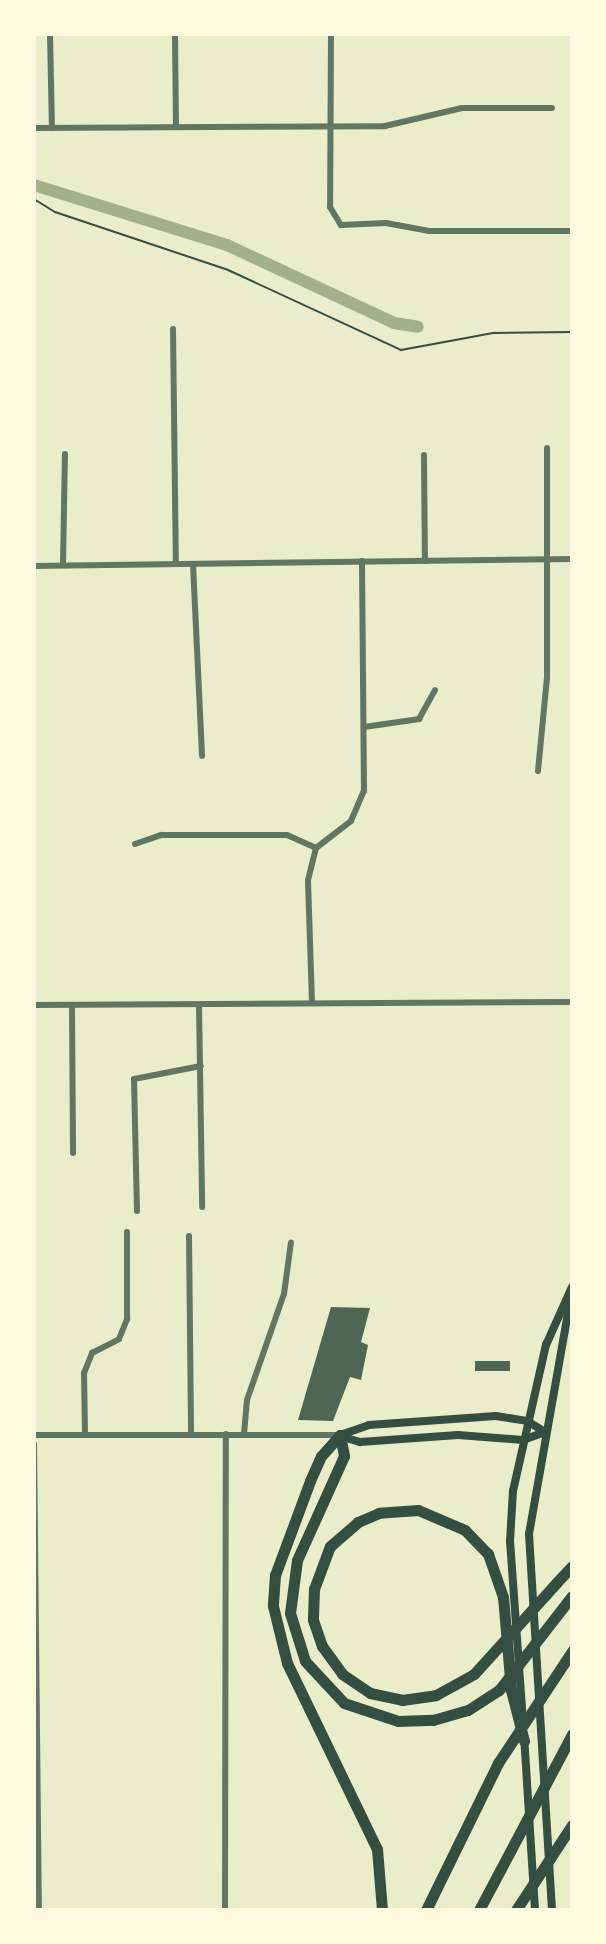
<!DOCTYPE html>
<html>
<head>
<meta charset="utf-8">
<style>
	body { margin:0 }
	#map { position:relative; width:606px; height:1944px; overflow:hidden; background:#e9edc9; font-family:Bitter,serif }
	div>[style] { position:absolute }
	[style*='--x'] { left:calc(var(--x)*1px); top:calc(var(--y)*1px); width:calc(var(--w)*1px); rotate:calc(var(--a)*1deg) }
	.canal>* { height:12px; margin:-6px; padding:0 6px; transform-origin:6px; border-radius:6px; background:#a3b18a }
	.building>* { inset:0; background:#4f6655 }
	.path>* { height:2px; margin:-1px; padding:0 1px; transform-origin:1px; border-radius:1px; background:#344e41 }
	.minor>* { height:6px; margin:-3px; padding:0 3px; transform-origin:3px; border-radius:3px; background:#617663 }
	.secondary>* { height:8px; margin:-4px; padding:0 4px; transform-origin:4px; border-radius:4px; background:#344e41 }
	.motorway>* { height:11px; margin:-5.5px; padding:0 5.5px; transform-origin:5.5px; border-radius:5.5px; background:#344e41 }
	span { translate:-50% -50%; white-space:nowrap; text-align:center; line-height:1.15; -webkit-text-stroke:6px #fefae0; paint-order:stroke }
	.frame { position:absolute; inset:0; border:36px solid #fefae0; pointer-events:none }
</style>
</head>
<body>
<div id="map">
	<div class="canal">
		<i style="--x:34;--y:185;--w:202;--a:17.3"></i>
		<i style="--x:227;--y:245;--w:184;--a:25"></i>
		<i style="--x:394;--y:323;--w:24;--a:9"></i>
	</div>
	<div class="building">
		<i style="clip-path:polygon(331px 1307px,370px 1308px,361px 1342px,368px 1345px,361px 1380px,350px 1377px,333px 1421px,298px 1420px)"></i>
		<i style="clip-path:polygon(475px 1361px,510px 1361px,510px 1371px,475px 1371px)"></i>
	</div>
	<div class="path">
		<i style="--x:34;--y:199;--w:25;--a:32"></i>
		<i style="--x:55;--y:212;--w:182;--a:18.5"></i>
		<i style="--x:228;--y:270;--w:191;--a:24.8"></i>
		<i style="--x:401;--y:350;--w:95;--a:-10.4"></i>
		<i style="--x:494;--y:333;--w:78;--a:-0.7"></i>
	</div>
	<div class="minor">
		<i style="--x:50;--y:34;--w:94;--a:88.8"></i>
		<i style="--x:175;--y:34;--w:93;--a:89.4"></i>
		<i style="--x:331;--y:34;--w:173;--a:90.3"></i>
		<i style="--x:330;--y:207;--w:21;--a:59"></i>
		<i style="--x:341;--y:225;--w:45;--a:-2.5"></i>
		<i style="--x:386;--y:223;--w:44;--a:10.5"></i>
		<i style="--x:429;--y:231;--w:143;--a:0"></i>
		<i style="--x:34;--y:128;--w:351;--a:-0.3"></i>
		<i style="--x:385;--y:126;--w:79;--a:-13.2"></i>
		<i style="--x:462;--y:108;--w:90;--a:0"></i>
		<i style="--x:173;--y:329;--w:235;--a:89.3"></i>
		<i style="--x:424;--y:455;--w:106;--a:89.5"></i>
		<i style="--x:193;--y:564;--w:192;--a:87.3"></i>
		<i style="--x:63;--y:565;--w:111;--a:-89"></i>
		<i style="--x:34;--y:566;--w:538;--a:-0.75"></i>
		<i style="--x:364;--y:727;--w:56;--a:-8.3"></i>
		<i style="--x:419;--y:719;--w:33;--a:-61"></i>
		<i style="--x:538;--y:771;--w:94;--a:-84.5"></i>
		<i style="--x:547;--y:677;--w:229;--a:-90"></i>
		<i style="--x:135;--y:844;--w:28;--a:-19"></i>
		<i style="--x:161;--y:835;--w:126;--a:0"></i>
		<i style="--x:287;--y:835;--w:32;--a:24"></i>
		<i style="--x:312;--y:1002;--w:122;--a:-91.9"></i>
		<i style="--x:308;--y:880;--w:33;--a:-76"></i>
		<i style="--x:316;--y:848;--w:44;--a:-37.6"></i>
		<i style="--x:351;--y:821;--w:33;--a:-67"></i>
		<i style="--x:364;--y:791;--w:230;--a:-90.5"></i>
		<i style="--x:34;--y:1005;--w:538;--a:-0.32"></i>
		<i style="--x:199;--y:1005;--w:202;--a:89.1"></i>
		<i style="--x:72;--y:1006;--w:147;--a:89.6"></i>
		<i style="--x:137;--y:1211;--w:132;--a:-91.3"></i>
		<i style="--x:134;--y:1079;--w:68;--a:-11"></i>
		<i style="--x:189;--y:1236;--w:199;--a:89.4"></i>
		<i style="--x:244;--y:1434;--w:34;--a:-85"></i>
		<i style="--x:247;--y:1400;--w:112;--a:-70.8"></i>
		<i style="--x:284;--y:1294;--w:52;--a:-82.3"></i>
		<i style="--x:34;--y:1435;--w:306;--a:0"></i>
		<i style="--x:85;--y:1435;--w:62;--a:-90.9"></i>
		<i style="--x:84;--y:1373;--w:22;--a:-68"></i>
		<i style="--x:92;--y:1353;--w:30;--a:-27"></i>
		<i style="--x:119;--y:1339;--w:22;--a:-68"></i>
		<i style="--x:127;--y:1319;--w:87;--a:-90"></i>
		<i style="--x:34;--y:1444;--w:466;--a:89.4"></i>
		<i style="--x:225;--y:1910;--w:476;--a:-89.9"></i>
	</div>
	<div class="secondary">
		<i style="--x:340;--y:1435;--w:31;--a:-19"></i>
		<i style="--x:369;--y:1425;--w:127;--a:-4.1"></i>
		<i style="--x:496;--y:1416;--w:31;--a:9"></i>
		<i style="--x:527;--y:1421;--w:21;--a:31"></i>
		<i style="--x:340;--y:1436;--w:21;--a:17"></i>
		<i style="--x:360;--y:1442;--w:98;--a:-4.1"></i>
		<i style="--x:458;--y:1435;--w:65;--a:4.4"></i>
		<i style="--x:523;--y:1440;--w:23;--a:-20"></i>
		<i style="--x:523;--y:1722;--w:181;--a:-94.1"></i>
		<i style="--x:510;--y:1541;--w:50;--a:-86.6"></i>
		<i style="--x:513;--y:1491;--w:150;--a:-77.3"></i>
		<i style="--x:546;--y:1345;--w:64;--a:-65.9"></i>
		<i style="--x:524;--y:1735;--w:175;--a:86.4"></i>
		<i style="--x:552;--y:1910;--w:377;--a:-93.5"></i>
		<i style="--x:529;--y:1534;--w:242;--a:-80"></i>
	</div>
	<div class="motorway">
		<i style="--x:340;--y:1435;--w:21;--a:79"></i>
		<i style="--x:344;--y:1456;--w:114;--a:114.3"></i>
		<i style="--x:297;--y:1560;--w:53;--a:97.5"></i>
		<i style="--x:290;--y:1613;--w:50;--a:72.6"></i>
		<i style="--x:305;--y:1661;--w:57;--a:47.1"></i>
		<i style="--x:344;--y:1703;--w:57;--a:18.4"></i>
		<i style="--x:398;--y:1721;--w:35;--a:-2"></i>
		<i style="--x:433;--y:1720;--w:36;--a:-16"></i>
		<i style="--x:468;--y:1710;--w:37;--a:-33"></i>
		<i style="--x:499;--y:1690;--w:119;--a:-52.2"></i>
		<i style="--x:340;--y:1435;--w:28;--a:132"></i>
		<i style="--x:321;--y:1456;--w:27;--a:114"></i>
		<i style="--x:310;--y:1481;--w:100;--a:110.4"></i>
		<i style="--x:275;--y:1575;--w:31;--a:94"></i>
		<i style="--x:273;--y:1606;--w:59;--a:76.2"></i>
		<i style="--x:287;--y:1663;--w:207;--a:64.2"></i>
		<i style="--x:377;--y:1849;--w:61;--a:85.3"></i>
		<i style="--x:524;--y:1741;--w:53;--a:-104.3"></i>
		<i style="--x:511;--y:1690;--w:93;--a:-94.9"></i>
		<i style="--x:503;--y:1597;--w:46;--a:-109.2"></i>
		<i style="--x:488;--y:1554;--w:33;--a:-134"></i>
		<i style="--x:465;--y:1530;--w:51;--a:-156.9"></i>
		<i style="--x:418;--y:1510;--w:39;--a:176"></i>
		<i style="--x:379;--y:1513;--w:23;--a:157"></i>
		<i style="--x:358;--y:1522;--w:37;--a:139"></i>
		<i style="--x:330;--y:1546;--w:46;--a:110.4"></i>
		<i style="--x:314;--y:1589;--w:31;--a:92"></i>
		<i style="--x:313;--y:1620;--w:28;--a:71"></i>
		<i style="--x:322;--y:1646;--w:34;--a:54"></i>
		<i style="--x:342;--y:1674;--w:34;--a:34"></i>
		<i style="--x:370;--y:1693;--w:33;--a:12"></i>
		<i style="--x:402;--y:1700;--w:34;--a:-8"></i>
		<i style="--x:436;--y:1695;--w:43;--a:-28.9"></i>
		<i style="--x:474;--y:1674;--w:124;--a:-47.9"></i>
		<i style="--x:557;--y:1582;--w:22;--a:-47"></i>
		<i style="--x:426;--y:1910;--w:164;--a:-63.9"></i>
		<i style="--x:498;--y:1763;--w:134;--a:-56.5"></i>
		<i style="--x:479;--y:1910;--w:199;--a:-62.1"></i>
		<i style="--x:516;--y:1910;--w:102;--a:-56.6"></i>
	</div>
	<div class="frame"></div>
</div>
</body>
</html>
